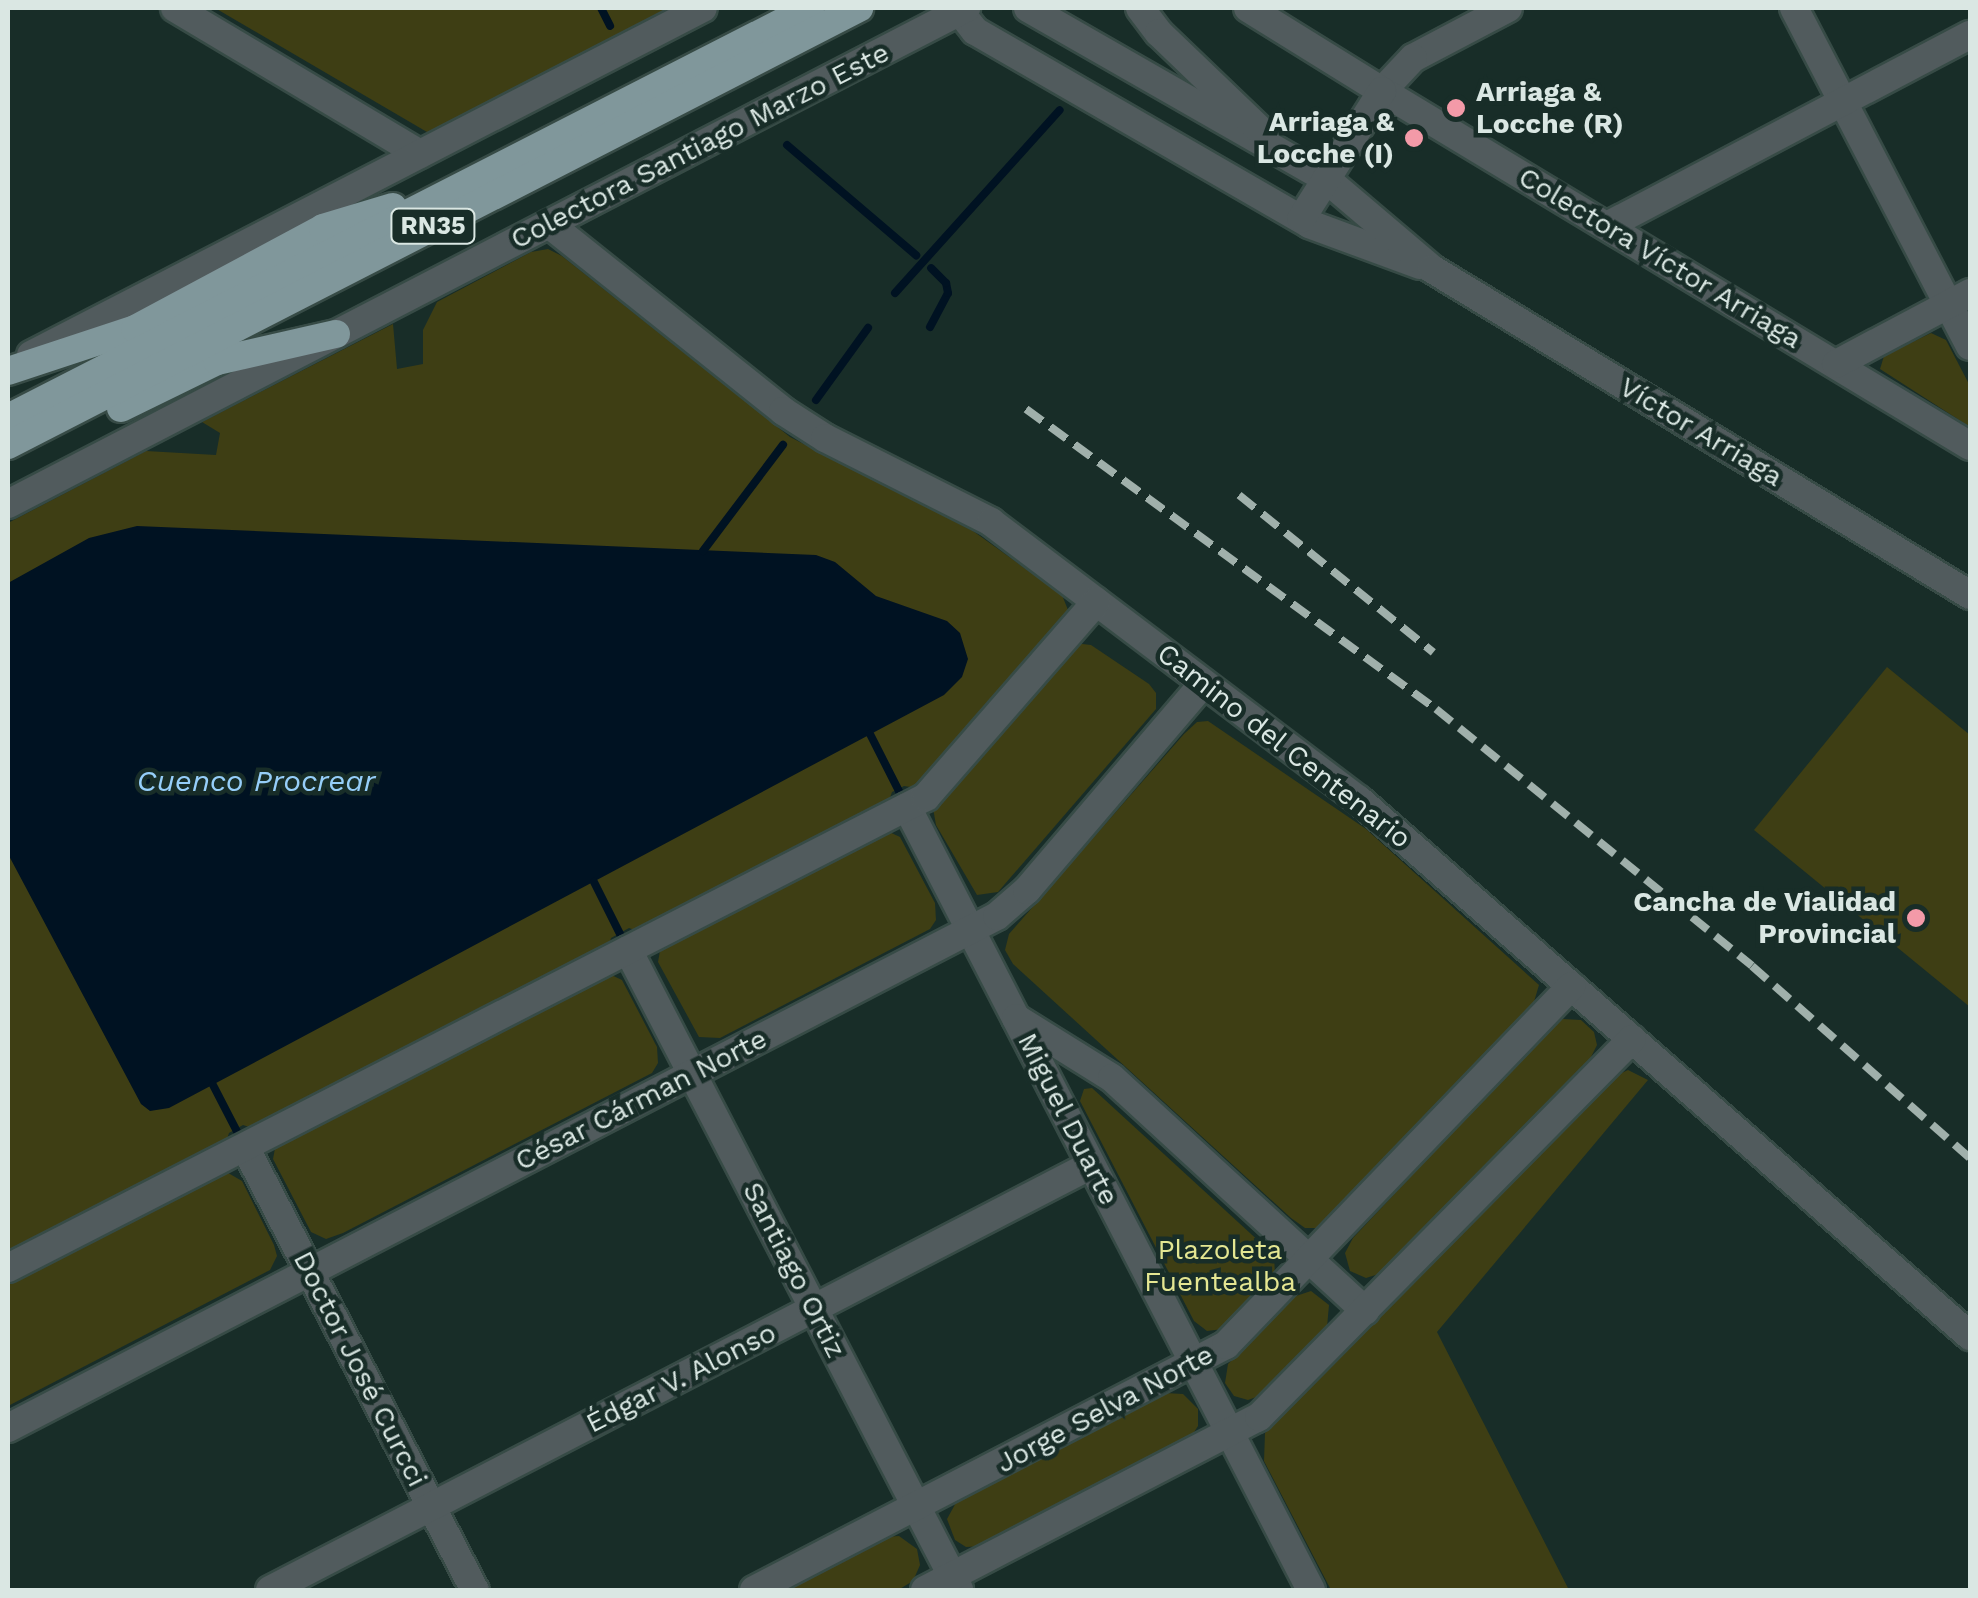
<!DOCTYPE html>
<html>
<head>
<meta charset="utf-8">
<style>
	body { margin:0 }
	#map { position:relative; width:1978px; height:1598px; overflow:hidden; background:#182d28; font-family:"Work Sans",sans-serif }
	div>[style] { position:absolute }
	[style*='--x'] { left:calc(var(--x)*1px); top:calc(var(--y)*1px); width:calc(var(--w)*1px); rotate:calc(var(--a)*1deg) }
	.green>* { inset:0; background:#3e3e14 }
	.water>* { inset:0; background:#001222 }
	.stream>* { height:8px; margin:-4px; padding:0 4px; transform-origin:4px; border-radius:4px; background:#001222 }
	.roads { filter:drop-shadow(2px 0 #374b46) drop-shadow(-2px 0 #374b46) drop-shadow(0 2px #374b46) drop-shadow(0 -2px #374b46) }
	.minor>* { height:28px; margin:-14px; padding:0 14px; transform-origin:14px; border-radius:14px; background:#515b5d }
	.tertiary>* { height:28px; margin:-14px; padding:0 14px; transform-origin:14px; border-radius:14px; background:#515b5d }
	.trunk>* { height:28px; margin:-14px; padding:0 14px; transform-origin:14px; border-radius:14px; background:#80979b }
	.rail>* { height:8px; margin-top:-4px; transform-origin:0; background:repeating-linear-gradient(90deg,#a0b0ab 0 20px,transparent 0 30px) }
	.dots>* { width:28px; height:28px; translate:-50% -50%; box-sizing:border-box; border:5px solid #182d28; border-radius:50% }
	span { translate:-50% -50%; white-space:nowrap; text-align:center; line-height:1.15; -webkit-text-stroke:9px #182d28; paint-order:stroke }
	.shield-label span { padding:2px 8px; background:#182d28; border:2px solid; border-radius:8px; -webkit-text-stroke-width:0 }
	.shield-label { font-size:25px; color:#dae7e3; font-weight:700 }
	.poi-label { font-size:28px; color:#dae7e3; font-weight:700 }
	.left { translate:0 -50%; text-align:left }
	.right { translate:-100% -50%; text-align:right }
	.street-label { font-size:28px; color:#dae7e3 }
	.park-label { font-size:28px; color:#e4e692 }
	.water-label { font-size:30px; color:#96cef9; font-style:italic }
	.frame { position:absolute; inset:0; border:10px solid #dae7e3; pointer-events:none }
</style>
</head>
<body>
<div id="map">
	<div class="green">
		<i style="clip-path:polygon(215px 8px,670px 8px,441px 129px,427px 132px)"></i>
		<i style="clip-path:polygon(548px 249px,562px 256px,790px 437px,973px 531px,1062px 595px,1070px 615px,924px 789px,904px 786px,892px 792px,886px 809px,643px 933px,629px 928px,611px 938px,608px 951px,258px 1130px,243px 1125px,229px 1133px,224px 1148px,8px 1259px,8px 523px,146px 451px,216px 455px,220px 433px,202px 422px,393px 324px,397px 369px,423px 364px,423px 330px,437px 302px,531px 252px)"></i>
		<i style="clip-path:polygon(1931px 333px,1946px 340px,1970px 386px,1970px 427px,1880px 369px,1884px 356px)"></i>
		<i style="clip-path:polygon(1074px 643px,1091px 645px,1149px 684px,1156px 693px,1156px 709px,998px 892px,977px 895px,936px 825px,933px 808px)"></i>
		<i style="clip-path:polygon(1887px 667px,1970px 735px,1970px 1007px,1754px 830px)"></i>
		<i style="clip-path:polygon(1208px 721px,1366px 829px,1539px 985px,1533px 1005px,1316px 1228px,1305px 1228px,1291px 1218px,1013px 964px,1005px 950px,1009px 934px,1184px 734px,1197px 722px)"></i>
		<i style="clip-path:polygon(885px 830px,900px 837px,935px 903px,936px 920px,930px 929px,720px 1038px,699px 1037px,658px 962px,661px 945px)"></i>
		<i style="clip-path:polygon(607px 973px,622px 980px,657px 1047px,658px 1063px,652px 1073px,343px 1233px,326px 1239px,311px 1232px,273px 1159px,276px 1143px)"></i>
		<i style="clip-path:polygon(1563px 1019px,1581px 1020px,1594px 1032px,1597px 1045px,1589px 1061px,1382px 1273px,1366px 1278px,1350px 1271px,1345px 1253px,1353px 1238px,1552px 1026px)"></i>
		<i style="clip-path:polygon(1628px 1070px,1648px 1080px,1437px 1332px,1569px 1590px,1331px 1590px,1264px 1461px,1265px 1433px,1613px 1077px)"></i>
		<i style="clip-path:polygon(1092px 1088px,1274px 1255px,1275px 1276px,1223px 1329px,1207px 1331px,1194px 1321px,1080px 1101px,1084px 1089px)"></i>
		<i style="clip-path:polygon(223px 1170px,242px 1181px,274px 1245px,277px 1256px,270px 1270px,8px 1406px,8px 1277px)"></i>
		<i style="clip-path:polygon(1311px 1291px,1329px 1305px,1327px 1327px,1259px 1396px,1248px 1400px,1234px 1396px,1225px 1383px,1228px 1364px,1293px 1297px)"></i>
		<i style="clip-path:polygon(1165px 1393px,1183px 1394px,1198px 1409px,1198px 1426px,1189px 1440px,983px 1546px,966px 1547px,955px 1540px,947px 1519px,958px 1499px)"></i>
		<i style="clip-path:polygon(899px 1536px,917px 1549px,920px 1565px,913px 1581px,898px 1590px,780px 1590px,886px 1537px)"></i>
	</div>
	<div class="water">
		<i style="clip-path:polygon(137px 526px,816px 555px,835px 562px,876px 596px,947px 621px,960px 633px,968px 659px,962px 677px,944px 695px,169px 1108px,150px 1111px,141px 1104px,8px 854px,8px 583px,89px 538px)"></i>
	</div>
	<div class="stream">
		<i style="--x:601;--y:8;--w:20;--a:63"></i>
		<i style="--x:787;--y:145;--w:170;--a:40.5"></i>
		<i style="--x:895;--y:293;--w:246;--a:-48"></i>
		<i style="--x:930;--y:327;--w:38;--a:-62"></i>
		<i style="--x:948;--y:293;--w:10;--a:-101"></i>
		<i style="--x:946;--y:283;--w:21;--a:-135"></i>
		<i style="--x:816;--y:400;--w:89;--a:-54.2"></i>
		<i style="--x:703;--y:551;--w:133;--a:-53"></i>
		<i style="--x:870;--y:734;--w:77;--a:63.1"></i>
		<i style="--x:594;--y:882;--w:72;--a:63.4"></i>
		<i style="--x:213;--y:1085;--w:65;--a:62.7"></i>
	</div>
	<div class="roads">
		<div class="minor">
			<i style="--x:175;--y:8;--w:285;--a:30.8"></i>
			<i style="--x:1508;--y:8;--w:107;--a:152.2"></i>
			<i style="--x:1413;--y:58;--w:45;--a:133.2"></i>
			<i style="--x:1382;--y:91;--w:687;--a:31.12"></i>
			<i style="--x:1794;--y:8;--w:381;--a:62.5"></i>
			<i style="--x:549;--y:224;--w:300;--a:38.6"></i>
			<i style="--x:783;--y:411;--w:50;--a:32.7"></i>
			<i style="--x:825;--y:438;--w:186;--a:26.8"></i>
			<i style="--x:991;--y:522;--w:461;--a:37.1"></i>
			<i style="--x:1359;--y:800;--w:813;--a:41.26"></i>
			<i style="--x:1607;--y:226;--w:410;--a:-27.8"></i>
			<i style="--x:1836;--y:364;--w:152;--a:-27.9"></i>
			<i style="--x:907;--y:807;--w:881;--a:62.71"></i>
			<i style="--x:628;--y:950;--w:720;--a:62.62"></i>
			<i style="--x:1016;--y:1018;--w:113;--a:32"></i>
			<i style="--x:1112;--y:1078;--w:344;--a:42.6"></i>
			<i style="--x:245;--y:1147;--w:499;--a:62.6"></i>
			<i style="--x:8;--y:1268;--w:1032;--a:-27.16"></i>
			<i style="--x:926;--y:797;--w:259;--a:-48.9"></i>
			<i style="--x:8;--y:1428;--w:1114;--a:-27.37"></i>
			<i style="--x:997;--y:916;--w:40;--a:-41"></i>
			<i style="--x:1027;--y:890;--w:272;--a:-49.5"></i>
			<i style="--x:270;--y:1590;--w:924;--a:-27.37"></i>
			<i style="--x:754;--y:1590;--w:532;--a:-27.43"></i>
			<i style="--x:1226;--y:1345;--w:498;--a:-46.1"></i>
			<i style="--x:925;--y:1590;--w:376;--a:-27.4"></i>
			<i style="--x:1259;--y:1417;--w:531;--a:-45.38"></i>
		</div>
		<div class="tertiary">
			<i style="--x:957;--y:8;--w:29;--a:52"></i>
			<i style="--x:975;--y:31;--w:386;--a:30"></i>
			<i style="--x:1309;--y:224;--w:118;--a:20.3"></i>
			<i style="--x:1028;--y:8;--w:344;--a:29.8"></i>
			<i style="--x:1326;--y:179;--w:139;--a:40.3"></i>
			<i style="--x:1432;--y:269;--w:629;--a:31.21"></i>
			<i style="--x:1140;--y:8;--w:31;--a:53"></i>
			<i style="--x:1159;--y:33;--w:137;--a:43.8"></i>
			<i style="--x:1248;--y:8;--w:158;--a:31.8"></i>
			<i style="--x:1382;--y:91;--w:151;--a:122.3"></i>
			<i style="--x:31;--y:355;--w:756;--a:-27.31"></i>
			<i style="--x:8;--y:504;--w:1079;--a:-27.37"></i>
		</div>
		<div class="trunk">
			<i style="--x:8;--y:371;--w:134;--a:-18.3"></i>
			<i style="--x:135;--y:329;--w:213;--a:-28.2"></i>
			<i style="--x:323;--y:228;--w:73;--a:-16.7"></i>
			<i style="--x:121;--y:408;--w:107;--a:-26.1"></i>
			<i style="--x:217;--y:361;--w:122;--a:-12.8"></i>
			<i style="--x:8;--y:418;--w:901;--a:-27.08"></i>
			<i style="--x:8;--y:445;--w:957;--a:-27.18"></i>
		</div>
	</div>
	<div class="rail">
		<i style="--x:1026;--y:409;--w:508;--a:36.19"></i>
		<i style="--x:1436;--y:709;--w:407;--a:39.1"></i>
		<i style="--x:1752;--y:966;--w:290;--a:41.4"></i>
		<i style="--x:1239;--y:495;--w:250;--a:39"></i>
	</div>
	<div class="dots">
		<i style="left:1456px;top:108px;background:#f39aa8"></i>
		<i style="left:1414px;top:138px;background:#f39aa8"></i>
		<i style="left:1916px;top:918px;background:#f39aa8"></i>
	</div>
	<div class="shield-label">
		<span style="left:433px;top:226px">RN35</span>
	</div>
	<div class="poi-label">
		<span class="left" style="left:1476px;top:108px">Arriaga &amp;<br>Locche (R)</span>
		<span class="right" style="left:1394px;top:138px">Arriaga &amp;<br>Locche (I)</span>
		<span class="right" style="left:1896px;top:918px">Cancha de Vialidad<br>Provincial</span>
	</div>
	<div class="street-label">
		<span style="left:700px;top:146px;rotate:-27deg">Colectora Santiago Marzo Este</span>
		<span style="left:1660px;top:258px;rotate:31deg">Colectora Víctor Arriaga</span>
		<span style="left:1701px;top:432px;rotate:31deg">Víctor Arriaga</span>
		<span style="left:1284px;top:746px;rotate:38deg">Camino del Centenario</span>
		<span style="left:641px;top:1100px;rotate:-27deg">César Cárman Norte</span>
		<span style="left:1068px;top:1119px;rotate:63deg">Miguel Duarte</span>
		<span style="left:794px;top:1270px;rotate:63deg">Santiago Ortiz</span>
		<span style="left:360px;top:1369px;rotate:63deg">Doctor José Curcci</span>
		<span style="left:681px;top:1378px;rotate:-27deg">Édgar V. Alonso</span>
		<span style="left:1105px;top:1409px;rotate:-28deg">Jorge Selva Norte</span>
	</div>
	<div class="park-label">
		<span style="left:1220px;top:1266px">Plazoleta<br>Fuentealba</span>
	</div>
	<div class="water-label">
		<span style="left:256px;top:781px">Cuenco Procrear</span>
	</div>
	<div class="frame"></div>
</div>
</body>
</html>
